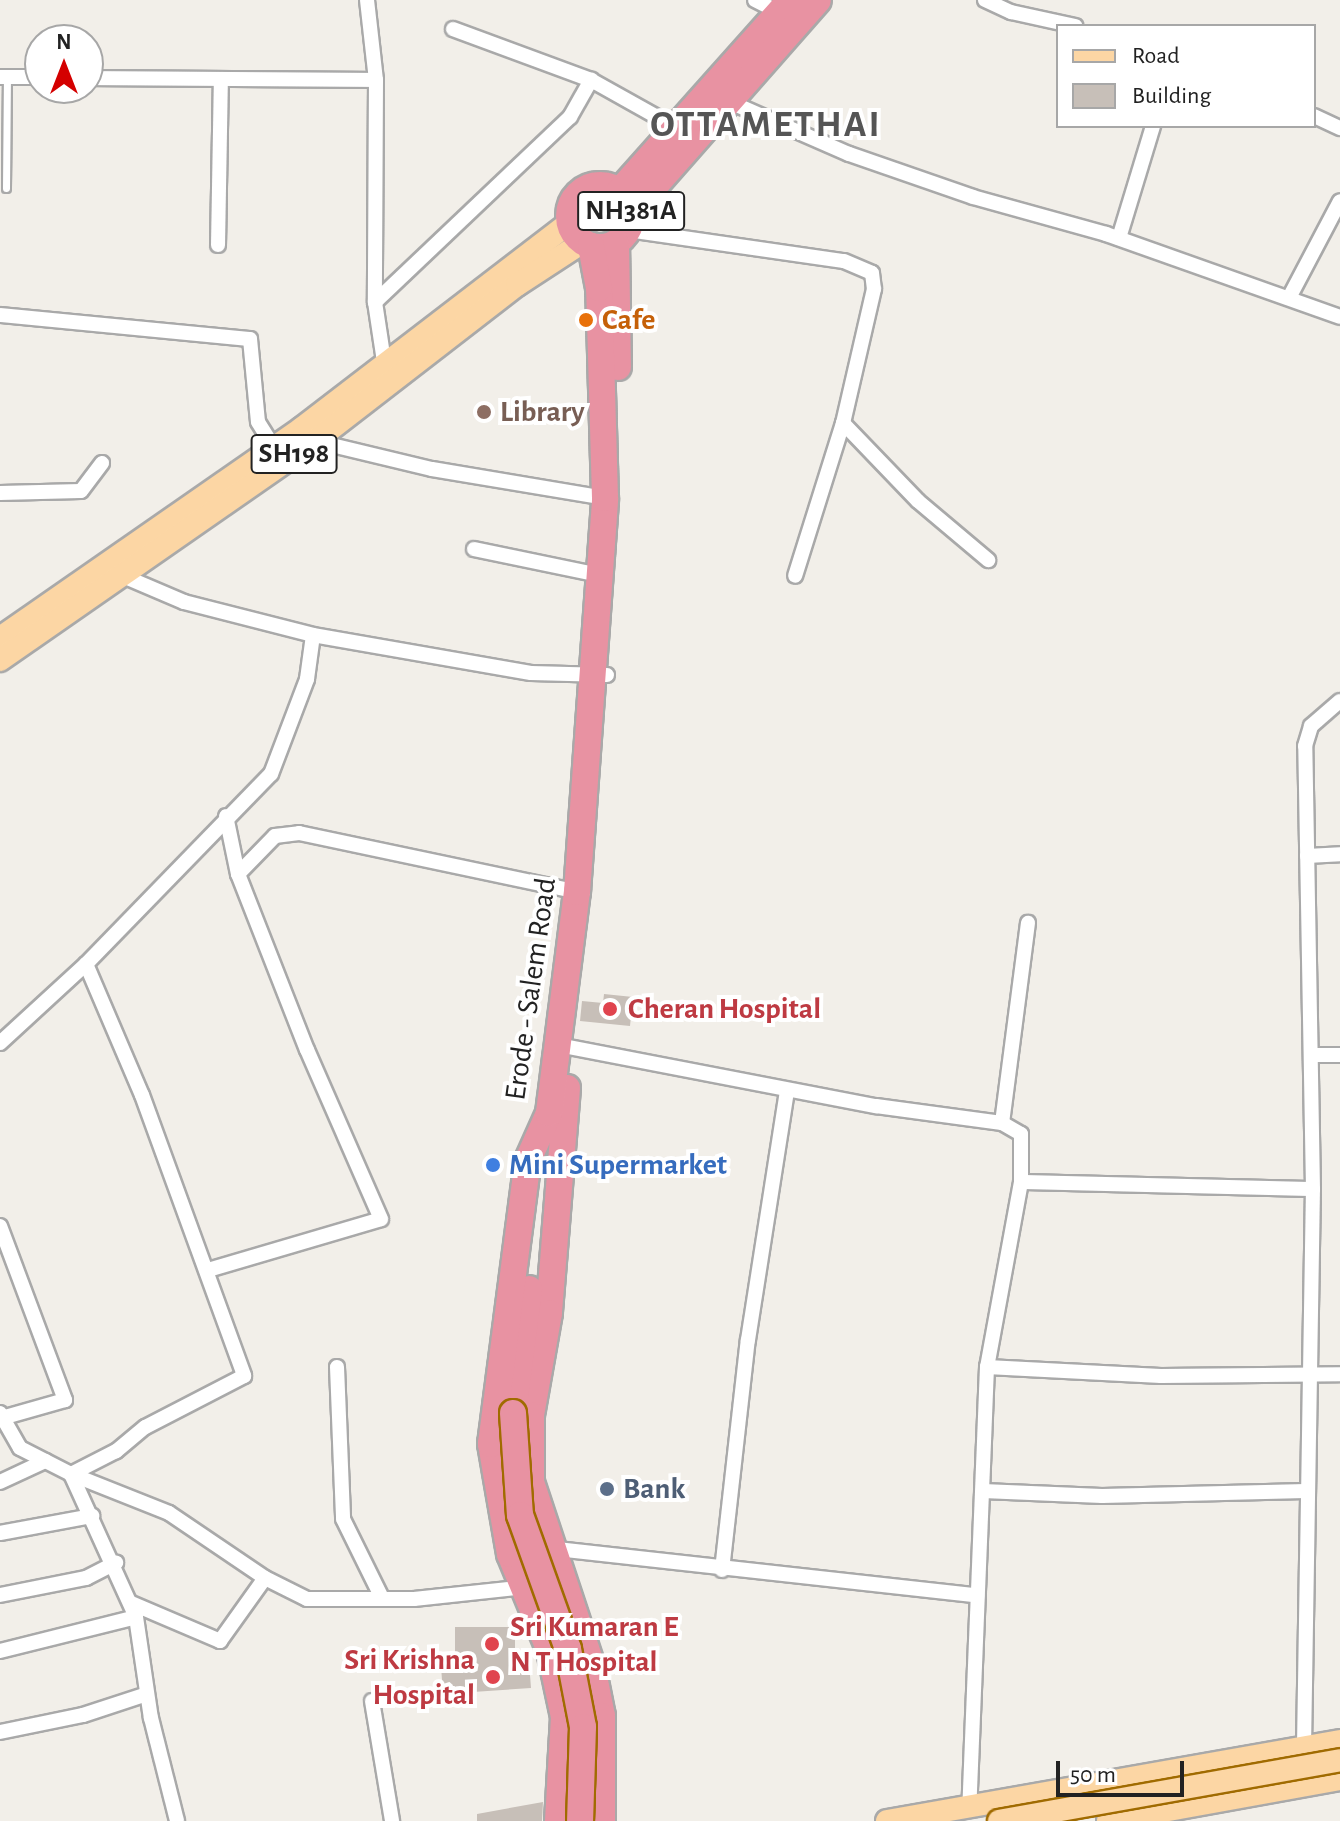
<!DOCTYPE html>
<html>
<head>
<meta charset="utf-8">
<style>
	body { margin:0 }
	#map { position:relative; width:1340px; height:1821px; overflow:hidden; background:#f2efe9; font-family:"Alegreya Sans",sans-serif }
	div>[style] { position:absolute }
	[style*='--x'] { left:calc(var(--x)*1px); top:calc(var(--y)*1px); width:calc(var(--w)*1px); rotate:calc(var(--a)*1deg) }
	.building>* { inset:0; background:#c7bfb8 }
	.roads { filter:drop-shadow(2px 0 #a9a9a9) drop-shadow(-2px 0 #a9a9a9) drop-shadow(0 2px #a9a9a9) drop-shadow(0 -2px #a9a9a9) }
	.lane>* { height:7px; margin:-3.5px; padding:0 3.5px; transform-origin:3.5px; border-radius:3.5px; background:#fff }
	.street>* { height:14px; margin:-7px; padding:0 7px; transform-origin:7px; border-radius:7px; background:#fff }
	.primary>* { height:22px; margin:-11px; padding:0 11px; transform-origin:11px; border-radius:11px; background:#fcd6a4 }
	.highway>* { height:26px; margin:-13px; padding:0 13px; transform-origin:13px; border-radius:13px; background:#e892a2 }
	.highway>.ring { margin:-13px; padding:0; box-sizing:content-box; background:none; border:26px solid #e892a2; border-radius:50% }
	.bridges { filter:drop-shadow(2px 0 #a06b00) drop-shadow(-2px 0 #a06b00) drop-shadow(0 2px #a06b00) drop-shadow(0 -2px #a06b00) }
	.primary-bridge>* { height:22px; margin:-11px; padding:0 11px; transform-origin:11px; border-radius:11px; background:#fcd6a4 }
	.highway-bridge>* { height:26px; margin:-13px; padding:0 13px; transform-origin:13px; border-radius:13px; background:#e892a2 }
	.dots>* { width:22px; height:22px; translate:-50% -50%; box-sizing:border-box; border:4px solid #fff; border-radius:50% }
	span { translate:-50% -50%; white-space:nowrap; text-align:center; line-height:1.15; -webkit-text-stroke:8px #fff; paint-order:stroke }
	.shield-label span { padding:2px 6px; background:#fff; border:2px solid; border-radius:6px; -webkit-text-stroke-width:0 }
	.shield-label { font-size:28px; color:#222; font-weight:700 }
	.food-label { font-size:30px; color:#c56008; font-weight:700 }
	.left { translate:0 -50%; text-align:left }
	.education-label { font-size:30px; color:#785e54; font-weight:700 }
	.street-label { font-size:30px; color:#222 }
	.health-label { font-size:30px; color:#be3a42; font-weight:700 }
	.right { translate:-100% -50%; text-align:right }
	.shop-label { font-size:30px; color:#366cbe; font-weight:700 }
	.service-label { font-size:30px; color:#4e5e75; font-weight:700 }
	.district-label { font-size:38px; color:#555; font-weight:700; letter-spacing:2px }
	.legend { position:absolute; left:1056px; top:24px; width:260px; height:104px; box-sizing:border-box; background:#fff; border:2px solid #a7a7a7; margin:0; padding:10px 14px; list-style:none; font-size:24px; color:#222 }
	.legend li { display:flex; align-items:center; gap:16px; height:40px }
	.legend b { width:40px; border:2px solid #a7a7a7 }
	.north { position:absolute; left:24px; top:24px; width:80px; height:80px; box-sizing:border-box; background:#fff; border:2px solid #a7a7a7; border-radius:50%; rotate:0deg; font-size:22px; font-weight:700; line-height:32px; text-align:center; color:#222 }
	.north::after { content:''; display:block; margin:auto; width:28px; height:36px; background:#d40000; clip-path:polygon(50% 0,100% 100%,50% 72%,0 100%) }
	.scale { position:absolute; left:1056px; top:1761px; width:128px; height:36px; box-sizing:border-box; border:4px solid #222; border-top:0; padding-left:10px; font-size:24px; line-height:28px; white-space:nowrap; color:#222; -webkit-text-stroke:6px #fff; paint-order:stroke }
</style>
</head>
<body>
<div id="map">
	<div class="building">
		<i style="clip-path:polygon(604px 994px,633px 997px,630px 1026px,580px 1021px,582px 1001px,603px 1003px)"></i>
		<i style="clip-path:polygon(455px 1627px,515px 1627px,515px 1663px,529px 1662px,531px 1688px,443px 1694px,441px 1666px,455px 1665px)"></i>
		<i style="clip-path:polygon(543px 1802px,542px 1821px,477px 1821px,477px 1814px)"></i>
	</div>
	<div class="roads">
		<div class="lane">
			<i style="--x:6;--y:188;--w:110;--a:-89.5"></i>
		</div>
		<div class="street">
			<i style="--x:367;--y:0;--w:81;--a:83.6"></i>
			<i style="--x:376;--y:80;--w:222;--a:90.3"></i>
			<i style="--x:375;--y:302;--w:67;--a:81.4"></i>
			<i style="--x:755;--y:0;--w:27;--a:27"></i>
			<i style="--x:985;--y:0;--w:29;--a:25"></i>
			<i style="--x:1011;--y:12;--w:66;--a:12.3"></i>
			<i style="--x:453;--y:29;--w:147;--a:20.3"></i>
			<i style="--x:591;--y:80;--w:96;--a:29.2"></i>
			<i style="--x:0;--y:77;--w:40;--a:0"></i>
			<i style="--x:88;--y:78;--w:288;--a:0.4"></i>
			<i style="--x:730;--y:102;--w:130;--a:23.6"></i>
			<i style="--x:849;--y:154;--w:131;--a:19.1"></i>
			<i style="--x:973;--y:197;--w:138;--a:15.5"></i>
			<i style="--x:1106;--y:234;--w:248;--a:19.5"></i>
			<i style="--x:1314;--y:116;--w:29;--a:25"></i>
			<i style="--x:628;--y:230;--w:218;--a:8.2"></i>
			<i style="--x:844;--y:261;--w:30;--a:23"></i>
			<i style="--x:872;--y:273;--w:16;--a:83"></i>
			<i style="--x:874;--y:289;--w:138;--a:103"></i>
			<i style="--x:843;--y:423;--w:160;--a:107.4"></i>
			<i style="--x:1119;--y:238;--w:117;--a:-73.1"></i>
			<i style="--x:218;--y:245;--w:166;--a:-89"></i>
			<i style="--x:1290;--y:296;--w:107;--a:-62.2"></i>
			<i style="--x:375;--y:302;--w:269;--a:-43.5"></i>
			<i style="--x:570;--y:117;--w:43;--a:-60.4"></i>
			<i style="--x:0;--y:315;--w:251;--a:5.5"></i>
			<i style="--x:250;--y:339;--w:83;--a:84.5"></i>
			<i style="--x:258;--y:422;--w:36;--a:58"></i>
			<i style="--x:843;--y:423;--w:108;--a:46.1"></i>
			<i style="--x:918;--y:501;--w:92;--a:40.1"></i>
			<i style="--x:315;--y:441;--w:120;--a:13.5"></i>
			<i style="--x:432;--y:469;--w:175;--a:9.5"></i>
			<i style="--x:0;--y:493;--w:81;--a:-1.4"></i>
			<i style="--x:81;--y:491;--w:35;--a:-53"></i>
			<i style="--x:474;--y:549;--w:129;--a:11.7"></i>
			<i style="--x:116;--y:573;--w:74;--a:23.1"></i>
			<i style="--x:184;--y:602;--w:133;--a:14.3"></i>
			<i style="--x:313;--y:635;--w:221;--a:9.9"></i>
			<i style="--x:531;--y:673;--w:76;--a:1.5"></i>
			<i style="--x:1307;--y:856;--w:33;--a:-3"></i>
			<i style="--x:238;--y:874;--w:53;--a:-45.8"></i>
			<i style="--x:275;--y:836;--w:24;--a:-7"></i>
			<i style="--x:299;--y:833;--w:290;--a:11.9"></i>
			<i style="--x:86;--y:964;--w:142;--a:66.9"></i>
			<i style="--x:142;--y:1095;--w:299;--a:70"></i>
			<i style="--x:244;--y:1376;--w:111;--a:152.7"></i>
			<i style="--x:145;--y:1427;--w:38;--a:140"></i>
			<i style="--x:116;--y:1451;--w:51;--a:152.9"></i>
			<i style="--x:71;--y:1474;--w:157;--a:65.6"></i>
			<i style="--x:136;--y:1617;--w:102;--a:81.6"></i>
			<i style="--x:151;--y:1718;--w:106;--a:75.8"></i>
			<i style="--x:0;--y:1043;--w:117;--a:-42.6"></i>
			<i style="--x:86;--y:964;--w:265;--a:-45.8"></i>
			<i style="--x:271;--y:774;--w:102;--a:-69.2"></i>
			<i style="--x:307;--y:679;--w:44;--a:-82.2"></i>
			<i style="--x:558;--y:1045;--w:324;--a:10.9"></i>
			<i style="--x:876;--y:1106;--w:127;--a:7.7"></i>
			<i style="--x:1002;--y:1123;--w:22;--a:30"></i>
			<i style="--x:1021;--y:1134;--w:48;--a:90"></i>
			<i style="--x:1021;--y:1182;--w:188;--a:100.4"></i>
			<i style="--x:987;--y:1367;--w:442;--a:92.3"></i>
			<i style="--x:1312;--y:1055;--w:28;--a:0"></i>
			<i style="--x:1002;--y:1123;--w:202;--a:-82.6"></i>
			<i style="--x:1021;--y:1182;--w:292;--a:1.4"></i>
			<i style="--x:0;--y:1226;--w:186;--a:69.5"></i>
			<i style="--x:65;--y:1400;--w:66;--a:164.1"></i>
			<i style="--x:208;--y:1270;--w:180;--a:-16.4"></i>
			<i style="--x:381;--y:1219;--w:184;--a:-113.6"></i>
			<i style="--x:307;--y:1050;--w:189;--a:-111.4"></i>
			<i style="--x:238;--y:874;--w:59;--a:-101.7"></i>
			<i style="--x:337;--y:1367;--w:152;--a:87.7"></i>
			<i style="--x:343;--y:1519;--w:86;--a:63.7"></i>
			<i style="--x:987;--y:1367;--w:174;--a:3"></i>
			<i style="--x:1161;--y:1376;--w:179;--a:-0.6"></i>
			<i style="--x:0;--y:1413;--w:40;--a:60.3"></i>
			<i style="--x:20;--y:1448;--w:57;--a:27"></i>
			<i style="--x:71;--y:1474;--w:105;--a:21.7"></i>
			<i style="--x:169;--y:1513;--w:116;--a:34.1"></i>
			<i style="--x:265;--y:1578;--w:47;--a:26.6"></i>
			<i style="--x:307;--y:1599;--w:107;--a:0"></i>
			<i style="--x:414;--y:1599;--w:114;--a:-6.1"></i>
			<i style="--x:0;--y:1482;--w:50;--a:-25"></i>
			<i style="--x:983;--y:1491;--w:119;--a:2.4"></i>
			<i style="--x:1102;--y:1496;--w:204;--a:-1.4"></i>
			<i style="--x:0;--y:1533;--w:94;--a:-10.5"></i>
			<i style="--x:548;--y:1548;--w:432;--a:6.3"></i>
			<i style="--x:722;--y:1570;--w:231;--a:-83.6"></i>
			<i style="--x:748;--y:1340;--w:253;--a:-81.1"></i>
			<i style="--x:0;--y:1595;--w:88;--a:-11.2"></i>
			<i style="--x:86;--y:1578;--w:34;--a:-27"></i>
			<i style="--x:131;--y:1603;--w:97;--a:23.1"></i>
			<i style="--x:220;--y:1641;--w:77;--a:-54.5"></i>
			<i style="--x:0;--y:1651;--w:140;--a:-14"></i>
			<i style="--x:372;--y:1701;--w:122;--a:80.5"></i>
			<i style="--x:0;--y:1732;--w:85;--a:-11.6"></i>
			<i style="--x:83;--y:1715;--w:67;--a:-18.2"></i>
			<i style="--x:1304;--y:1747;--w:558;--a:-89.08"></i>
			<i style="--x:1313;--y:1189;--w:443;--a:-91"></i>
			<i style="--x:1305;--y:746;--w:21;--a:-73"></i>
			<i style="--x:1311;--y:726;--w:38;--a:-41"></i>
		</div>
		<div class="primary">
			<i style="--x:0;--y:638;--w:368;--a:-34.8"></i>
			<i style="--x:302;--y:428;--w:338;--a:-37.5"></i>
			<i style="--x:0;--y:660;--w:384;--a:-34.8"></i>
			<i style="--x:315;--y:441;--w:255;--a:-37.7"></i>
			<i style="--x:517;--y:285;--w:79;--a:-33.1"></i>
			<i style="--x:887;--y:1821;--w:460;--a:-10"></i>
			<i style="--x:1108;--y:1821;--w:236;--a:-10.3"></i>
		</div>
		<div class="highway">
			<i class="ring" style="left:569px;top:185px;width:36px;height:36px"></i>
			<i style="--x:619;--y:192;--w:257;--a:-48.3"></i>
			<i style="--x:631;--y:213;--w:283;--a:-48.7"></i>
			<i style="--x:616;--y:243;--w:124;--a:89.1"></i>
			<i style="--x:567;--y:1088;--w:226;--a:94.6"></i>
			<i style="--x:549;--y:1313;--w:104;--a:100"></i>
			<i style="--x:531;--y:1415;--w:67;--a:90"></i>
			<i style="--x:531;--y:1482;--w:194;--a:71.7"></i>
			<i style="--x:592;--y:1666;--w:51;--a:78.7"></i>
			<i style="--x:602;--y:1716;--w:105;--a:90"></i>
			<i style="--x:513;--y:1413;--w:125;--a:-82.6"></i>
			<i style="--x:558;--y:1821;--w:104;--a:-86.7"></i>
			<i style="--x:564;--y:1717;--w:67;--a:-102"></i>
			<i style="--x:550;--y:1651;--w:105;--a:-112.4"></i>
			<i style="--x:510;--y:1554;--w:112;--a:-99.8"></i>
			<i style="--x:491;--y:1444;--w:286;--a:-82.6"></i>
			<i style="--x:528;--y:1160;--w:51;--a:-65.9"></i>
			<i style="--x:549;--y:1113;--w:223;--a:-82.8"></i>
			<i style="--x:577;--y:892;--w:395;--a:-85.9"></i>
			<i style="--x:605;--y:498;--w:210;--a:-91.6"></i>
			<i style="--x:599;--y:288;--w:43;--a:-100.8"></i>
		</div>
	</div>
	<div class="bridges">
		<div class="primary-bridge">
			<i style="--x:999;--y:1821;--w:346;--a:-10.1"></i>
		</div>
		<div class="highway-bridge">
			<i style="--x:513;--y:1413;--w:102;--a:86.1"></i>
			<i style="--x:520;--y:1515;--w:142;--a:70.3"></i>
			<i style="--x:568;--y:1649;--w:79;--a:79.1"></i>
			<i style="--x:583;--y:1727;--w:94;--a:91.8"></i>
		</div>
	</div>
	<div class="dots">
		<i style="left:586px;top:320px;background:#e8710a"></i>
		<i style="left:484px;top:412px;background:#8d6e63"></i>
		<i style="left:610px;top:1009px;background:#e0444e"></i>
		<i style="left:493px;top:1165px;background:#3f7fe0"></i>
		<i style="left:607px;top:1489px;background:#5c6f8a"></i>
		<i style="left:492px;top:1644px;background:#e0444e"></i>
		<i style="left:493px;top:1677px;background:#e0444e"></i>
	</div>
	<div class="shield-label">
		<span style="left:631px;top:211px">NH381A</span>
		<span style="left:294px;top:454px">SH198</span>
	</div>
	<div class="food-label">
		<span class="left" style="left:602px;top:320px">Cafe</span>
	</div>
	<div class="education-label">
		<span class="left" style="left:500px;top:412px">Library</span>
	</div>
	<div class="street-label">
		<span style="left:531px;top:989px;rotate:-82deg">Erode - Salem Road</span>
	</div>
	<div class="health-label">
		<span class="left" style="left:628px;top:1009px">Cheran Hospital</span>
		<span class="left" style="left:510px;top:1644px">Sri Kumaran E<br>N T Hospital</span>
		<span class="right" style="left:475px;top:1677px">Sri Krishna<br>Hospital</span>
	</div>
	<div class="shop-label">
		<span class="left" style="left:509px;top:1165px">Mini Supermarket</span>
	</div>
	<div class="service-label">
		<span class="left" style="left:623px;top:1489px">Bank</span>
	</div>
	<div class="district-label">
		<span style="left:766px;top:126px">OTTAMETHAI</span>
	</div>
	<ul class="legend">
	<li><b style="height:10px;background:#fcd6a4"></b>Road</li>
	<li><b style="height:22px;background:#c7bfb8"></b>Building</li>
	</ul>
	<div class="north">N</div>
	<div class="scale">50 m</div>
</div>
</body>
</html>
